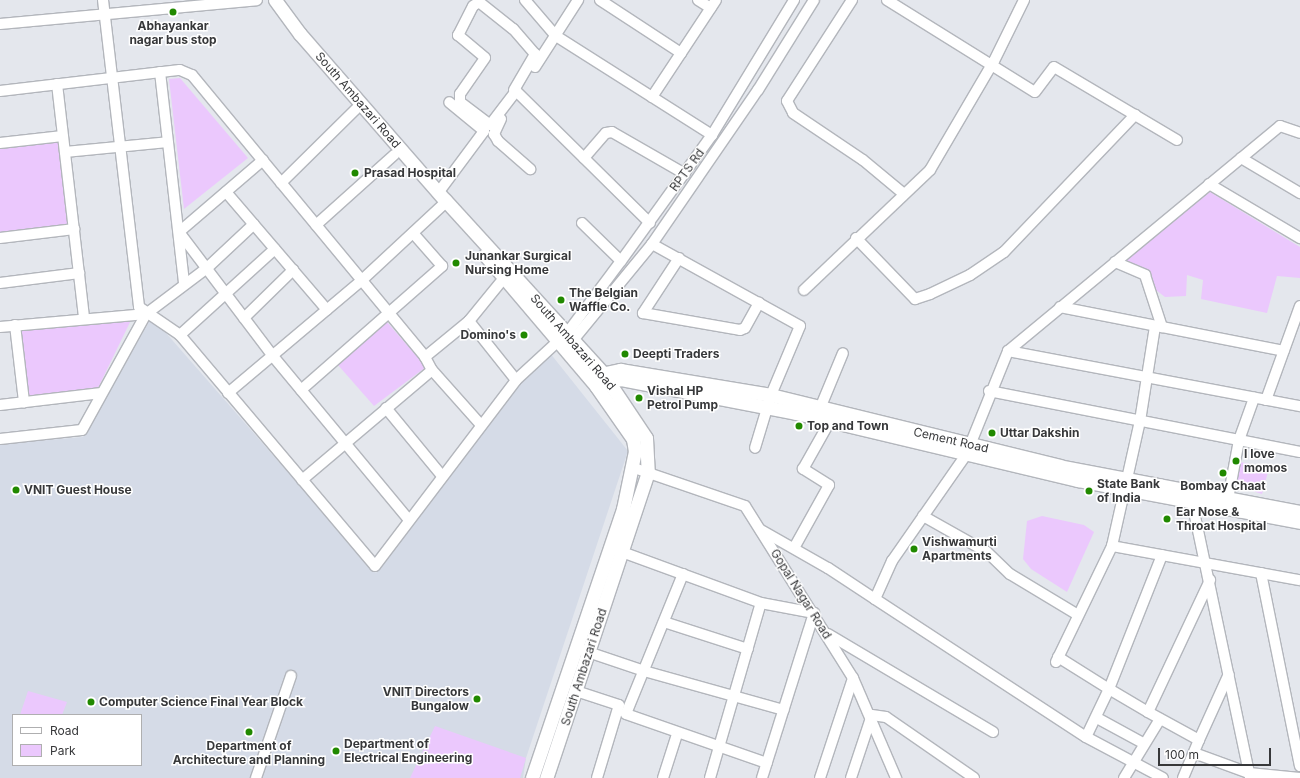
<!DOCTYPE html>
<html>
<head>
<meta charset="utf-8">
<style>
	body { margin:0 }
	#map { position:relative; width:1300px; height:778px; overflow:hidden; background:#e4e7ed; font-family:Inter,sans-serif }
	div>[style] { position:absolute }
	[style*='--x'] { left:calc(var(--x)*1px); top:calc(var(--y)*1px); width:calc(var(--w)*1px); rotate:calc(var(--a)*1deg) }
	.built>* { inset:0; background:#d5dbe7 }
	.green>* { inset:0; background:#ebc8fd }
	.roads { filter:drop-shadow(1px 0 #b3b6bc) drop-shadow(-1px 0 #b3b6bc) drop-shadow(0 1px #b3b6bc) drop-shadow(0 -1px #b3b6bc) }
	.minor>* { height:10px; margin:-5px; padding:0 5px; transform-origin:5px; border-radius:5px; background:#fff }
	.major>* { height:13px; margin:-6.5px; padding:0 6.5px; transform-origin:6.5px; border-radius:6.5px; background:#fff }
	.dots>* { width:11px; height:11px; translate:-50% -50%; box-sizing:border-box; border:2px solid #fff; border-radius:50% }
	span { translate:-50% -50%; white-space:nowrap; text-align:center; line-height:1.15; -webkit-text-stroke:3px #fff; paint-order:stroke }
	.poi-label { font-size:12px; color:#37383a; font-weight:700 }
	.left { translate:0 -50%; text-align:left }
	.right { translate:-100% -50%; text-align:right }
	.street-label { font-size:12px; color:#37383a }
	.legend { position:absolute; left:12px; top:714px; width:130px; height:52px; box-sizing:border-box; background:#fff; border:1px solid #afafb0; margin:0; padding:5px 7px; list-style:none; font-size:12px; color:#37383a }
	.legend li { display:flex; align-items:center; gap:8px; height:20px }
	.legend b { width:20px; border:1px solid #afafb0 }
	.scale { position:absolute; left:1158px; top:748px; width:113px; height:18px; box-sizing:border-box; border:2px solid #37383a; border-top:0; padding-left:5px; font-size:12px; line-height:14px; white-space:nowrap; color:#37383a; -webkit-text-stroke:3px #fff; paint-order:stroke }
</style>
</head>
<body>
<div id="map">
	<div class="built">
		<i style="clip-path:polygon(evenodd,152px 317px,376px 573px,546px 348px,628px 451px,526px 758px,523px 778px,0 778px,0 444px,83px 437px,152px 317px,13px 715px,141px 715px,141px 765px,13px 765px,13px 715px)"></i>
	</div>
	<div class="green">
		<i style="clip-path:polygon(180px 78px,248px 158px,184px 209px,169px 79px)"></i>
		<i style="clip-path:polygon(60px 139px,72px 228px,0 237px,0 145px)"></i>
		<i style="clip-path:polygon(1210px 192px,1300px 247px,1300px 278px,1277px 276px,1267px 313px,1201px 299px,1203px 280px,1187px 275px,1186px 296px,1165px 297px,1122px 264px)"></i>
		<i style="clip-path:polygon(134px 314px,97px 390px,26px 399px,19px 328px)"></i>
		<i style="clip-path:polygon(386px 321px,426px 367px,374px 406px,338px 365px)"></i>
		<i style="clip-path:polygon(1240px 462px,1269px 468px,1262px 494px,1235px 485px)"></i>
		<i style="clip-path:polygon(1042px 516px,1084px 525px,1094px 532px,1067px 592px,1031px 569px,1023px 559px,1027px 521px)"></i>
		<i style="clip-path:polygon(28px 691px,67px 702px,62px 715px,20px 715px)"></i>
		<i style="clip-path:polygon(435px 726px,526px 758px,520px 778px,410px 778px)"></i>
	</div>
	<div class="roads">
		<div class="minor">
			<i style="--x:103;--y:0;--w:309;--a:83.3"></i>
			<i style="--x:139;--y:307;--w:50;--a:34.3"></i>
			<i style="--x:180;--y:335;--w:302;--a:49.8"></i>
			<i style="--x:375;--y:566;--w:233;--a:-52.8"></i>
			<i style="--x:516;--y:380;--w:71;--a:-42.7"></i>
			<i style="--x:568;--y:332;--w:89;--a:-53.3"></i>
			<i style="--x:621;--y:261;--w:155;--a:-54.2"></i>
			<i style="--x:712;--y:135;--w:158;--a:-58.7"></i>
			<i style="--x:525;--y:0;--w:48;--a:49.3"></i>
			<i style="--x:556;--y:36;--w:185;--a:32.4"></i>
			<i style="--x:600;--y:0;--w:97;--a:33.2"></i>
			<i style="--x:698;--y:0;--w:15;--a:32"></i>
			<i style="--x:852;--y:0;--w:120;--a:122.8"></i>
			<i style="--x:787;--y:101;--w:13;--a:63"></i>
			<i style="--x:793;--y:113;--w:84;--a:33.9"></i>
			<i style="--x:863;--y:160;--w:53;--a:39.7"></i>
			<i style="--x:887;--y:0;--w:174;--a:31.9"></i>
			<i style="--x:1035;--y:92;--w:31;--a:-53"></i>
			<i style="--x:1054;--y:67;--w:143;--a:30.7"></i>
			<i style="--x:0;--y:24;--w:258;--a:-5.3"></i>
			<i style="--x:535;--y:67;--w:80;--a:-57.3"></i>
			<i style="--x:160;--y:72;--w:212;--a:83.5"></i>
			<i style="--x:57;--y:84;--w:236;--a:83.4"></i>
			<i style="--x:514;--y:90;--w:42;--a:-59.7"></i>
			<i style="--x:535;--y:54;--w:33;--a:-131"></i>
			<i style="--x:513;--y:29;--w:43;--a:-141.5"></i>
			<i style="--x:479;--y:2;--w:7;--a:146"></i>
			<i style="--x:473;--y:6;--w:33;--a:117"></i>
			<i style="--x:458;--y:35;--w:35;--a:40"></i>
			<i style="--x:485;--y:58;--w:44;--a:124.8"></i>
			<i style="--x:460;--y:94;--w:8;--a:90"></i>
			<i style="--x:460;--y:102;--w:38;--a:37"></i>
			<i style="--x:490;--y:125;--w:43;--a:-52.6"></i>
			<i style="--x:516;--y:91;--w:188;--a:44.6"></i>
			<i style="--x:0;--y:91;--w:181;--a:-6.7"></i>
			<i style="--x:180;--y:70;--w:13;--a:23"></i>
			<i style="--x:192;--y:75;--w:366;--a:50.4"></i>
			<i style="--x:425;--y:357;--w:15;--a:62"></i>
			<i style="--x:432;--y:370;--w:74;--a:48.3"></i>
			<i style="--x:652;--y:97;--w:116;--a:-56.6"></i>
			<i style="--x:501;--y:119;--w:17;--a:115"></i>
			<i style="--x:494;--y:134;--w:8;--a:60"></i>
			<i style="--x:498;--y:141;--w:43;--a:41.2"></i>
			<i style="--x:0;--y:143;--w:63;--a:-6.3"></i>
			<i style="--x:65;--y:152;--w:103;--a:-5.5"></i>
			<i style="--x:584;--y:158;--w:33;--a:-49"></i>
			<i style="--x:606;--y:133;--w:6;--a:-9"></i>
			<i style="--x:612;--y:132;--w:84;--a:29.9"></i>
			<i style="--x:1241;--y:158;--w:69;--a:30.7"></i>
			<i style="--x:263;--y:160;--w:111;--a:139.4"></i>
			<i style="--x:179;--y:232;--w:154;--a:52.9"></i>
			<i style="--x:272;--y:355;--w:214;--a:50.3"></i>
			<i style="--x:281;--y:183;--w:105;--a:-44.6"></i>
			<i style="--x:1209;--y:184;--w:106;--a:30.7"></i>
			<i style="--x:226;--y:192;--w:155;--a:49.4"></i>
			<i style="--x:438;--y:193;--w:77;--a:-53.4"></i>
			<i style="--x:484;--y:131;--w:45;--a:-140.4"></i>
			<i style="--x:582;--y:223;--w:54;--a:44.3"></i>
			<i style="--x:316;--y:225;--w:105;--a:-41.9"></i>
			<i style="--x:0;--y:238;--w:75;--a:-6.9"></i>
			<i style="--x:856;--y:238;--w:85;--a:46"></i>
			<i style="--x:915;--y:299;--w:16;--a:-18"></i>
			<i style="--x:930;--y:294;--w:44;--a:-25.4"></i>
			<i style="--x:970;--y:275;--w:41;--a:-34.1"></i>
			<i style="--x:1004;--y:252;--w:190;--a:-46.3"></i>
			<i style="--x:652;--y:244;--w:169;--a:29"></i>
			<i style="--x:800;--y:326;--w:75;--a:112.8"></i>
			<i style="--x:771;--y:395;--w:55;--a:106.8"></i>
			<i style="--x:679;--y:258;--w:66;--a:123.2"></i>
			<i style="--x:643;--y:313;--w:98;--a:9.9"></i>
			<i style="--x:740;--y:330;--w:5;--a:-22"></i>
			<i style="--x:745;--y:328;--w:29;--a:-61"></i>
			<i style="--x:1115;--y:262;--w:33;--a:23"></i>
			<i style="--x:1145;--y:275;--w:55;--a:71.9"></i>
			<i style="--x:0;--y:283;--w:80;--a:-7.2"></i>
			<i style="--x:804;--y:290;--w:174;--a:-43.6"></i>
			<i style="--x:930;--y:170;--w:126;--a:-59.6"></i>
			<i style="--x:994;--y:61;--w:68;--a:-63.8"></i>
			<i style="--x:1060;--y:307;--w:228;--a:11.1"></i>
			<i style="--x:244;--y:318;--w:69;--a:-44.4"></i>
			<i style="--x:469;--y:321;--w:75;--a:51.5"></i>
			<i style="--x:15;--y:325;--w:78;--a:83.3"></i>
			<i style="--x:0;--y:327;--w:147;--a:-5.1"></i>
			<i style="--x:180;--y:335;--w:128;--a:-42.2"></i>
			<i style="--x:574;--y:339;--w:123;--a:-50.6"></i>
			<i style="--x:652;--y:244;--w:187;--a:-55.5"></i>
			<i style="--x:758;--y:90;--w:106;--a:-58.1"></i>
			<i style="--x:1008;--y:351;--w:297;--a:10.7"></i>
			<i style="--x:425;--y:357;--w:57;--a:-39.3"></i>
			<i style="--x:469;--y:321;--w:55;--a:-50.9"></i>
			<i style="--x:301;--y:390;--w:188;--a:-41.3"></i>
			<i style="--x:442;--y:266;--w:44;--a:-131.3"></i>
			<i style="--x:989;--y:391;--w:317;--a:11.1"></i>
			<i style="--x:228;--y:393;--w:175;--a:-40.1"></i>
			<i style="--x:362;--y:280;--w:115;--a:-42.9"></i>
			<i style="--x:1266;--y:400;--w:100;--a:-70.1"></i>
			<i style="--x:0;--y:405;--w:102;--a:-6.8"></i>
			<i style="--x:821;--y:406;--w:57;--a:-67.5"></i>
			<i style="--x:386;--y:408;--w:88;--a:50.5"></i>
			<i style="--x:0;--y:439;--w:82;--a:-6.3"></i>
			<i style="--x:82;--y:430;--w:132;--a:-61.1"></i>
			<i style="--x:146;--y:314;--w:76;--a:-37"></i>
			<i style="--x:207;--y:268;--w:64;--a:-43.1"></i>
			<i style="--x:634;--y:468;--w:117;--a:18.9"></i>
			<i style="--x:745;--y:506;--w:203;--a:57.9"></i>
			<i style="--x:853;--y:678;--w:109;--a:66.7"></i>
			<i style="--x:302;--y:480;--w:170;--a:-40.2"></i>
			<i style="--x:1228;--y:499;--w:60;--a:-79.4"></i>
			<i style="--x:1239;--y:440;--w:45;--a:-70.3"></i>
			<i style="--x:1192;--y:502;--w:282;--a:78.1"></i>
			<i style="--x:923;--y:516;--w:73;--a:29.4"></i>
			<i style="--x:987;--y:552;--w:32;--a:44"></i>
			<i style="--x:1010;--y:574;--w:79;--a:31.1"></i>
			<i style="--x:761;--y:530;--w:77;--a:29.6"></i>
			<i style="--x:828;--y:568;--w:56;--a:33.4"></i>
			<i style="--x:875;--y:599;--w:42;--a:-65.9"></i>
			<i style="--x:892;--y:561;--w:129;--a:-55.1"></i>
			<i style="--x:966;--y:455;--w:112;--a:-68"></i>
			<i style="--x:1008;--y:351;--w:353;--a:-39.6"></i>
			<i style="--x:1280;--y:126;--w:21;--a:19"></i>
			<i style="--x:1112;--y:546;--w:191;--a:10.3"></i>
			<i style="--x:794;--y:548;--w:72;--a:-60.9"></i>
			<i style="--x:829;--y:485;--w:31;--a:-148"></i>
			<i style="--x:803;--y:469;--w:55;--a:-60.6"></i>
			<i style="--x:622;--y:552;--w:148;--a:20.1"></i>
			<i style="--x:761;--y:603;--w:54;--a:10.7"></i>
			<i style="--x:814;--y:613;--w:173;--a:107.5"></i>
			<i style="--x:1261;--y:573;--w:197;--a:78.6"></i>
			<i style="--x:683;--y:574;--w:151;--a:112.2"></i>
			<i style="--x:626;--y:714;--w:149;--a:19.2"></i>
			<i style="--x:875;--y:599;--w:252;--a:33.2"></i>
			<i style="--x:1086;--y:737;--w:87;--a:28"></i>
			<i style="--x:664;--y:622;--w:88;--a:17.8"></i>
			<i style="--x:828;--y:634;--w:192;--a:30.7"></i>
			<i style="--x:582;--y:650;--w:65;--a:18.7"></i>
			<i style="--x:644;--y:671;--w:145;--a:15.6"></i>
			<i style="--x:1058;--y:657;--w:60;--a:32.1"></i>
			<i style="--x:1109;--y:689;--w:53;--a:115.6"></i>
			<i style="--x:1056;--y:662;--w:129;--a:-64.2"></i>
			<i style="--x:1112;--y:546;--w:128;--a:-77.4"></i>
			<i style="--x:1140;--y:421;--w:96;--a:-81"></i>
			<i style="--x:576;--y:691;--w:45;--a:18"></i>
			<i style="--x:619;--y:705;--w:76;--a:106.8"></i>
			<i style="--x:1148;--y:712;--w:45;--a:-149.5"></i>
			<i style="--x:1109;--y:689;--w:144;--a:-68.4"></i>
			<i style="--x:1097;--y:718;--w:52;--a:28.5"></i>
			<i style="--x:1199;--y:740;--w:72;--a:-65.6"></i>
			<i style="--x:1194;--y:753;--w:59;--a:20"></i>
			<i style="--x:1249;--y:773;--w:51;--a:5.6"></i>
			<i style="--x:256;--y:778;--w:108;--a:-71.1"></i>
			<i style="--x:663;--y:778;--w:46;--a:-72.3"></i>
			<i style="--x:710;--y:778;--w:182;--a:-73.8"></i>
			<i style="--x:820;--y:778;--w:105;--a:-71.7"></i>
			<i style="--x:851;--y:778;--w:66;--a:-71.6"></i>
			<i style="--x:872;--y:715;--w:14;--a:8"></i>
			<i style="--x:886;--y:717;--w:107;--a:34.7"></i>
			<i style="--x:1124;--y:778;--w:69;--a:-58.6"></i>
			<i style="--x:1183;--y:778;--w:41;--a:-67.2"></i>
			<i style="--x:1199;--y:740;--w:58;--a:-151.2"></i>
			<i style="--x:1148;--y:712;--w:146;--a:-64.8"></i>
		</div>
		<div class="major">
			<i style="--x:275;--y:0;--w:42;--a:53.7"></i>
			<i style="--x:300;--y:34;--w:220;--a:48.9"></i>
			<i style="--x:445;--y:200;--w:233;--a:47.6"></i>
			<i style="--x:602;--y:372;--w:79;--a:56.3"></i>
			<i style="--x:646;--y:438;--w:34;--a:87"></i>
			<i style="--x:648;--y:472;--w:323;--a:108.4"></i>
			<i style="--x:485;--y:255;--w:172;--a:49.7"></i>
			<i style="--x:596;--y:386;--w:65;--a:55.1"></i>
			<i style="--x:633;--y:439;--w:12;--a:81"></i>
			<i style="--x:635;--y:451;--w:59;--a:101.7"></i>
			<i style="--x:623;--y:509;--w:284;--a:108.7"></i>
			<i style="--x:596;--y:375;--w:25;--a:-12"></i>
			<i style="--x:620;--y:370;--w:153;--a:9.4"></i>
			<i style="--x:771;--y:395;--w:297;--a:13.8"></i>
			<i style="--x:1059;--y:466;--w:245;--a:10.8"></i>
			<i style="--x:602;--y:383;--w:19;--a:-12"></i>
			<i style="--x:621;--y:379;--w:178;--a:11"></i>
			<i style="--x:796;--y:413;--w:290;--a:13.4"></i>
			<i style="--x:1078;--y:480;--w:226;--a:10.7"></i>
		</div>
	</div>
	<div class="dots">
		<i style="left:173px;top:12px;background:#218900"></i>
		<i style="left:355px;top:173px;background:#218900"></i>
		<i style="left:456px;top:263px;background:#218900"></i>
		<i style="left:561px;top:300px;background:#218900"></i>
		<i style="left:524px;top:335px;background:#218900"></i>
		<i style="left:625px;top:354px;background:#218900"></i>
		<i style="left:639px;top:398px;background:#218900"></i>
		<i style="left:799px;top:426px;background:#218900"></i>
		<i style="left:992px;top:433px;background:#218900"></i>
		<i style="left:1236px;top:461px;background:#218900"></i>
		<i style="left:1223px;top:473px;background:#218900"></i>
		<i style="left:16px;top:490px;background:#218900"></i>
		<i style="left:1089px;top:491px;background:#218900"></i>
		<i style="left:1167px;top:519px;background:#218900"></i>
		<i style="left:914px;top:549px;background:#218900"></i>
		<i style="left:477px;top:699px;background:#218900"></i>
		<i style="left:91px;top:702px;background:#218900"></i>
		<i style="left:249px;top:732px;background:#218900"></i>
		<i style="left:336px;top:751px;background:#218900"></i>
	</div>
	<div class="poi-label">
		<span style="left:173px;top:33px">Abhayankar<br>nagar bus stop</span>
		<span class="left" style="left:364px;top:173px">Prasad Hospital</span>
		<span class="left" style="left:465px;top:263px">Junankar Surgical<br>Nursing Home</span>
		<span class="left" style="left:569px;top:300px">The Belgian<br>Waffle Co.</span>
		<span class="right" style="left:516px;top:335px">Domino's</span>
		<span class="left" style="left:633px;top:354px">Deepti Traders</span>
		<span class="left" style="left:647px;top:398px">Vishal HP<br>Petrol Pump</span>
		<span class="left" style="left:807px;top:426px">Top and Town</span>
		<span class="left" style="left:1000px;top:433px">Uttar Dakshin</span>
		<span class="left" style="left:1244px;top:461px">I love<br>momos</span>
		<span class="left" style="left:1097px;top:491px">State Bank<br>of India</span>
		<span style="left:1223px;top:486px">Bombay Chaat</span>
		<span class="left" style="left:24px;top:490px">VNIT Guest House</span>
		<span class="left" style="left:1176px;top:519px">Ear Nose &amp;<br>Throat Hospital</span>
		<span class="left" style="left:922px;top:549px">Vishwamurti<br>Apartments</span>
		<span class="right" style="left:469px;top:699px">VNIT Directors<br>Bungalow</span>
		<span class="left" style="left:99px;top:702px">Computer Science Final Year Block</span>
		<span class="left" style="left:344px;top:751px">Department of<br>Electrical Engineering</span>
		<span style="left:249px;top:753px">Department of<br>Architecture and Planning</span>
	</div>
	<div class="street-label">
		<span style="left:358px;top:100px;rotate:49deg">South Ambazari Road</span>
		<span style="left:687px;top:170px;rotate:-54deg">RPTS Rd</span>
		<span style="left:573px;top:342px;rotate:49deg">South Ambazari Road</span>
		<span style="left:951px;top:440px;rotate:13deg">Cement Road</span>
		<span style="left:801px;top:594px;rotate:58deg">Gopal Nagar Road</span>
		<span style="left:584px;top:667px;rotate:-72deg">South Ambazari Road</span>
	</div>
	<ul class="legend">
	<li><b style="height:5px;background:#fff"></b>Road</li>
	<li><b style="height:11px;background:#ebc8fd"></b>Park</li>
	</ul>
	<div class="scale">100 m</div>
</div>
</body>
</html>
